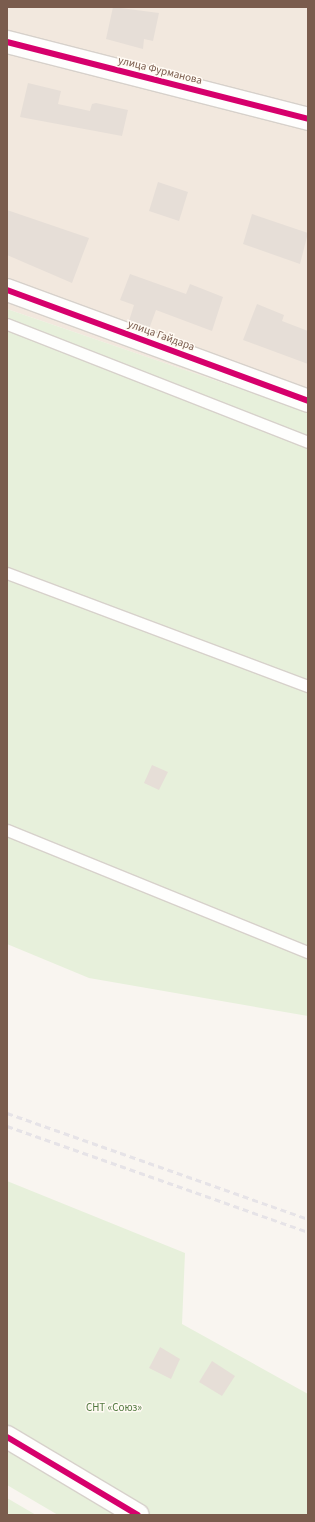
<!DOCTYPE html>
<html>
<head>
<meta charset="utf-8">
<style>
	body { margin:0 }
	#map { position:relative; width:315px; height:1522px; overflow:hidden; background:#f9f5f0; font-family:"Source Sans 3",sans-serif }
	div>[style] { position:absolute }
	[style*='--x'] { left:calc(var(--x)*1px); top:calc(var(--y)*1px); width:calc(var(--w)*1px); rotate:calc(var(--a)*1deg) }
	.residential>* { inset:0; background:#f2e8de }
	.green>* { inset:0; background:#e7f0db }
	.building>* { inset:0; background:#e6ded7 }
	.roads { filter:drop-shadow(1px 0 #d7d1cb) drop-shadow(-1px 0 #d7d1cb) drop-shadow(0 1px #d7d1cb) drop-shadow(0 -1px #d7d1cb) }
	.service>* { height:11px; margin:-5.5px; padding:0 5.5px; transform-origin:5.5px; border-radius:5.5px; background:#fefefd }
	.minor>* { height:22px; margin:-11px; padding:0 11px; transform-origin:11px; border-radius:11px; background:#fefefd }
	.rail>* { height:3px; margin-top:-1.5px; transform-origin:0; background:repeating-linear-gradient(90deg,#e6e3e7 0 6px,transparent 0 10px) }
	.cycleway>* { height:6px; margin:-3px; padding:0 3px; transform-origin:3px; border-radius:3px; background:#d6006c }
	span { translate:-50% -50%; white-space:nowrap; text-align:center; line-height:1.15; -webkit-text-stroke:3px #fffaf3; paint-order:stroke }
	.street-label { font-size:11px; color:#7a5c4d }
	.park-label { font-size:11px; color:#537a41 }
	.frame { position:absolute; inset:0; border:8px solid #7a5c4d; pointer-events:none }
</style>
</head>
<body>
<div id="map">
	<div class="residential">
		<i style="clip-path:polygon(7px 7px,308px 7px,308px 412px,7px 309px)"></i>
	</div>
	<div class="green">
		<i style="clip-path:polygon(7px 309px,308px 412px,308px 1016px,89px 978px,7px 944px)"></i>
		<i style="clip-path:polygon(7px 1181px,185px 1253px,182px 1324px,308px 1394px,308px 1515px,58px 1515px,7px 1485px)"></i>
		<i style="clip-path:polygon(7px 1498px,36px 1515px,7px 1515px)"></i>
	</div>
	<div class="building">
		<i style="clip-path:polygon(113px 7px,159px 13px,153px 41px,144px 39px,143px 49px,106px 39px)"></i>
		<i style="clip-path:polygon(28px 83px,61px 91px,58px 104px,90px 111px,92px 104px,96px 103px,128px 110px,122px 136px,20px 117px)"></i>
		<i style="clip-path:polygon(158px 182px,188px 192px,179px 221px,149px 211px)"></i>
		<i style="clip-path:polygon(7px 210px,89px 238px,72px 283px,7px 255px)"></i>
		<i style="clip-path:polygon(252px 214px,308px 233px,300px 264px,243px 244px)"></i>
		<i style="clip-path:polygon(130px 274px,186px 294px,190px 284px,223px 297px,212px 331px,156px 310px,149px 329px,129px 321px,134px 305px,120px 300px)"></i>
		<i style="clip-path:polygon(257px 304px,284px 315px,282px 321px,308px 331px,308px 364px,243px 340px)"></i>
		<i style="clip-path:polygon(152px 765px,168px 772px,159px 790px,144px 783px)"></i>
		<i style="clip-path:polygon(160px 1347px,180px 1359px,171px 1379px,149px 1368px)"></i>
		<i style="clip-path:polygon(212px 1361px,235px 1376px,222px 1396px,199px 1382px)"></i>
	</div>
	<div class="roads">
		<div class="service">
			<i style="--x:7;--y:324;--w:323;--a:21.4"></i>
			<i style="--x:7;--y:573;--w:322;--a:20.6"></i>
			<i style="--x:7;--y:830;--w:325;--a:22.1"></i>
		</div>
		<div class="minor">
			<i style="--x:7;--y:42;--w:311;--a:14.3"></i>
			<i style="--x:7;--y:290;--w:321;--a:20.2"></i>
			<i style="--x:7;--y:1437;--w:152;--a:30.8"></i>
		</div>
	</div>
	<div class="rail">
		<i style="--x:7;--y:1113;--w:319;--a:19.4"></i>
		<i style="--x:7;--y:1126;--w:319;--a:19.4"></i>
	</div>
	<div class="cycleway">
		<i style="--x:7;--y:42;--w:311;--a:14.3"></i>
		<i style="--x:7;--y:290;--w:321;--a:20.2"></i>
		<i style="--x:7;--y:1437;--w:152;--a:30.8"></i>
	</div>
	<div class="street-label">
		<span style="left:160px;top:71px;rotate:14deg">улица Фурманова</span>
		<span style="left:161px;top:336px;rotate:20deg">улица Гайдара</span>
	</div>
	<div class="park-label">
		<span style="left:114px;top:1408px">СНТ «Союз»</span>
	</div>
	<div class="frame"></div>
</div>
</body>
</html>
